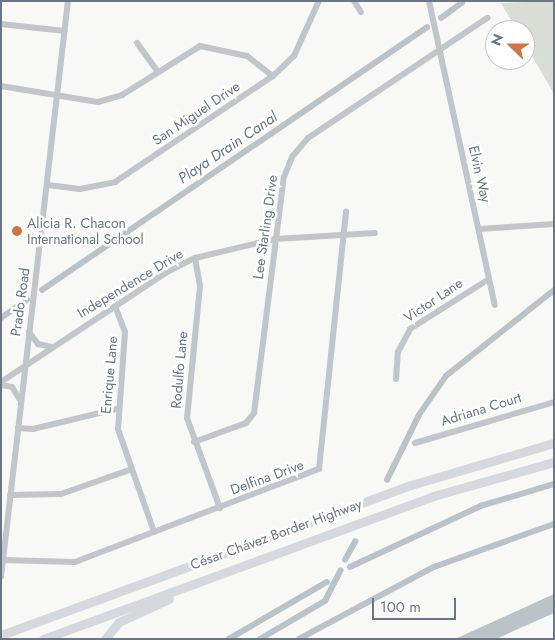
<!DOCTYPE html>
<html>
<head>
<meta charset="utf-8">
<style>
	body { margin:0 }
	#map { position:relative; width:555px; height:640px; overflow:hidden; background:#f8f8f7; font-family:Jost,sans-serif }
	div>[style] { position:absolute }
	[style*='--x'] { left:calc(var(--x)*1px); top:calc(var(--y)*1px); width:calc(var(--w)*1px); rotate:calc(var(--a)*1deg) }
	.green>* { inset:0; background:#d8ddd6 }
	.water>* { inset:0; background:#bbc2c8 }
	.canal>* { height:5.5px; margin:-2.75px; padding:0 2.75px; transform-origin:2.75px; border-radius:2.75px; background:#bbc2c8 }
	.minor>* { height:6px; margin:-3px; padding:0 3px; transform-origin:3px; border-radius:3px; background:#c2c5c9 }
	.highway>* { height:9px; margin:-4.5px; padding:0 4.5px; transform-origin:4.5px; border-radius:4.5px; background:#d5d8dc }
	.dots>* { width:14px; height:14px; translate:-50% -50%; box-sizing:border-box; border:2px solid #fff; border-radius:50% }
	span { translate:-50% -50%; white-space:nowrap; text-align:center; line-height:1.15; -webkit-text-stroke:5px #fff; paint-order:stroke }
	.street-label { font-size:14px; color:#6b7584 }
	.poi-label { font-size:14px; color:#6b7584 }
	.left { translate:0 -50%; text-align:left }
	.water-label { font-size:15px; color:#67757f; font-style:italic }
	.frame { position:absolute; inset:0; border:2px solid #6b7584; pointer-events:none }
	.north { position:absolute; left:485px; top:20px; width:50px; height:50px; box-sizing:border-box; background:#fff; border:1px solid #c4c8ce; border-radius:50%; rotate:292deg; font-size:14px; font-weight:700; line-height:20px; text-align:center; color:#6b7584 }
	.north::after { content:''; display:block; margin:auto; width:18px; height:22px; background:#ce7641; clip-path:polygon(50% 0,100% 100%,50% 72%,0 100%) }
	.scale { position:absolute; left:372px; top:598px; width:84px; height:22px; box-sizing:border-box; border:2px solid #6b7584; border-top:0; padding-left:6px; font-size:15px; line-height:18px; white-space:nowrap; color:#6b7584; -webkit-text-stroke:4px #fff; paint-order:stroke }
</style>
</head>
<body>
<div id="map">
	<div class="green">
		<i style="clip-path:polygon(554px 1px,554px 94px,525px 44px,525px 30px,517px 30px,501px 3px)"></i>
	</div>
	<div class="water">
		<i style="clip-path:polygon(554px 594px,554px 613px,496px 639px,455px 639px)"></i>
	</div>
	<div class="canal">
		<i style="--x:441;--y:18;--w:26;--a:-36"></i>
		<i style="--x:42;--y:290;--w:466;--a:-34.3"></i>
		<i style="--x:1;--y:318;--w:32;--a:-35"></i>
		<i style="--x:387;--y:480;--w:72;--a:-63.8"></i>
		<i style="--x:419;--y:415;--w:47;--a:-55.3"></i>
		<i style="--x:446;--y:376;--w:138;--a:-38.5"></i>
		<i style="--x:345;--y:560;--w:21;--a:-61"></i>
		<i style="--x:350;--y:567;--w:145;--a:-25"></i>
		<i style="--x:481;--y:506;--w:76;--a:-16.8"></i>
		<i style="--x:229;--y:639;--w:113;--a:-30.2"></i>
		<i style="--x:260;--y:639;--w:75;--a:-30.3"></i>
		<i style="--x:325;--y:601;--w:34;--a:-63"></i>
		<i style="--x:299;--y:639;--w:153;--a:-28.1"></i>
		<i style="--x:434;--y:567;--w:127;--a:-19.7"></i>
	</div>
	<div class="minor">
		<i style="--x:354;--y:1;--w:13;--a:58"></i>
		<i style="--x:429;--y:1;--w:311;--a:77.8"></i>
		<i style="--x:1;--y:24;--w:64;--a:6.2"></i>
		<i style="--x:137;--y:43;--w:36;--a:54"></i>
		<i style="--x:1;--y:86;--w:98;--a:9.4"></i>
		<i style="--x:98;--y:102;--w:25;--a:-16"></i>
		<i style="--x:122;--y:95;--w:92;--a:-32.1"></i>
		<i style="--x:200;--y:46;--w:48;--a:12"></i>
		<i style="--x:247;--y:56;--w:33;--a:38"></i>
		<i style="--x:48;--y:185;--w:32;--a:7"></i>
		<i style="--x:80;--y:189;--w:36;--a:-11"></i>
		<i style="--x:115;--y:182;--w:190;--a:-33.9"></i>
		<i style="--x:273;--y:76;--w:29;--a:-44"></i>
		<i style="--x:294;--y:56;--w:60;--a:-65.6"></i>
		<i style="--x:479;--y:229;--w:75;--a:-3.8"></i>
		<i style="--x:195;--y:258;--w:28;--a:80"></i>
		<i style="--x:200;--y:286;--w:133;--a:95.6"></i>
		<i style="--x:187;--y:418;--w:96;--a:69.9"></i>
		<i style="--x:115;--y:306;--w:28;--a:69"></i>
		<i style="--x:125;--y:332;--w:97;--a:94.1"></i>
		<i style="--x:118;--y:429;--w:109;--a:70.7"></i>
		<i style="--x:29;--y:332;--w:15;--a:53"></i>
		<i style="--x:38;--y:344;--w:14;--a:12"></i>
		<i style="--x:396;--y:379;--w:27;--a:-86"></i>
		<i style="--x:398;--y:352;--w:26;--a:-62"></i>
		<i style="--x:410;--y:329;--w:93;--a:-32.3"></i>
		<i style="--x:1;--y:382;--w:201;--a:-33.5"></i>
		<i style="--x:169;--y:271;--w:29;--a:-27"></i>
		<i style="--x:195;--y:258;--w:82;--a:-13.4"></i>
		<i style="--x:275;--y:239;--w:100;--a:-3.4"></i>
		<i style="--x:1;--y:385;--w:11;--a:10"></i>
		<i style="--x:12;--y:387;--w:15;--a:58"></i>
		<i style="--x:18;--y:428;--w:15;--a:4"></i>
		<i style="--x:33;--y:429;--w:85;--a:-13.5"></i>
		<i style="--x:194;--y:442;--w:55;--a:-20.1"></i>
		<i style="--x:246;--y:423;--w:13;--a:-51"></i>
		<i style="--x:254;--y:413;--w:238;--a:-82.8"></i>
		<i style="--x:284;--y:177;--w:22;--a:-68"></i>
		<i style="--x:292;--y:157;--w:25;--a:-50"></i>
		<i style="--x:308;--y:138;--w:216;--a:-33.8"></i>
		<i style="--x:415;--y:443;--w:145;--a:-16.4"></i>
		<i style="--x:10;--y:495;--w:51;--a:-1.1"></i>
		<i style="--x:61;--y:494;--w:72;--a:-19.4"></i>
		<i style="--x:2;--y:560;--w:73;--a:1.6"></i>
		<i style="--x:75;--y:562;--w:261;--a:-20.9"></i>
		<i style="--x:319;--y:469;--w:259;--a:-84"></i>
		<i style="--x:1;--y:577;--w:580;--a:-83.37"></i>
	</div>
	<div class="highway">
		<i style="--x:1;--y:635;--w:437;--a:-20.1"></i>
		<i style="--x:411;--y:485;--w:149;--a:-16.4"></i>
		<i style="--x:43;--y:639;--w:415;--a:-20.1"></i>
		<i style="--x:433;--y:496;--w:126;--a:-15.7"></i>
		<i style="--x:105;--y:639;--w:22;--a:-51"></i>
		<i style="--x:119;--y:622;--w:55;--a:-24.7"></i>
	</div>
	<div class="dots">
		<i style="left:17px;top:231px;background:#ce7641"></i>
	</div>
	<div class="street-label">
		<span style="left:196px;top:113px;rotate:-34deg">San Miguel Drive</span>
		<span style="left:480px;top:174px;rotate:77deg">Elvin Way</span>
		<span style="left:265px;top:227px;rotate:-82deg">Lee Starling Drive</span>
		<span style="left:130px;top:283px;rotate:-31deg">Independence Drive</span>
		<span style="left:433px;top:300px;rotate:-34deg">Victor Lane</span>
		<span style="left:20px;top:302px;rotate:-82deg">Prado Road</span>
		<span style="left:179px;top:370px;rotate:-85deg">Rodulfo Lane</span>
		<span style="left:109px;top:375px;rotate:-85deg">Enrique Lane</span>
		<span style="left:481px;top:409px;rotate:-17deg">Adriana Court</span>
		<span style="left:267px;top:477px;rotate:-20deg">Delfina Drive</span>
		<span style="left:276px;top:534px;rotate:-20deg">César Chávez Border Highway</span>
	</div>
	<div class="poi-label">
		<span class="left" style="left:27px;top:231px">Alicia R. Chacon<br>International School</span>
	</div>
	<div class="water-label">
		<span style="left:228px;top:148px;rotate:-34deg">Playa Drain Canal</span>
	</div>
	<div class="frame"></div>
	<div class="north">N</div>
	<div class="scale">100 m</div>
</div>
</body>
</html>
